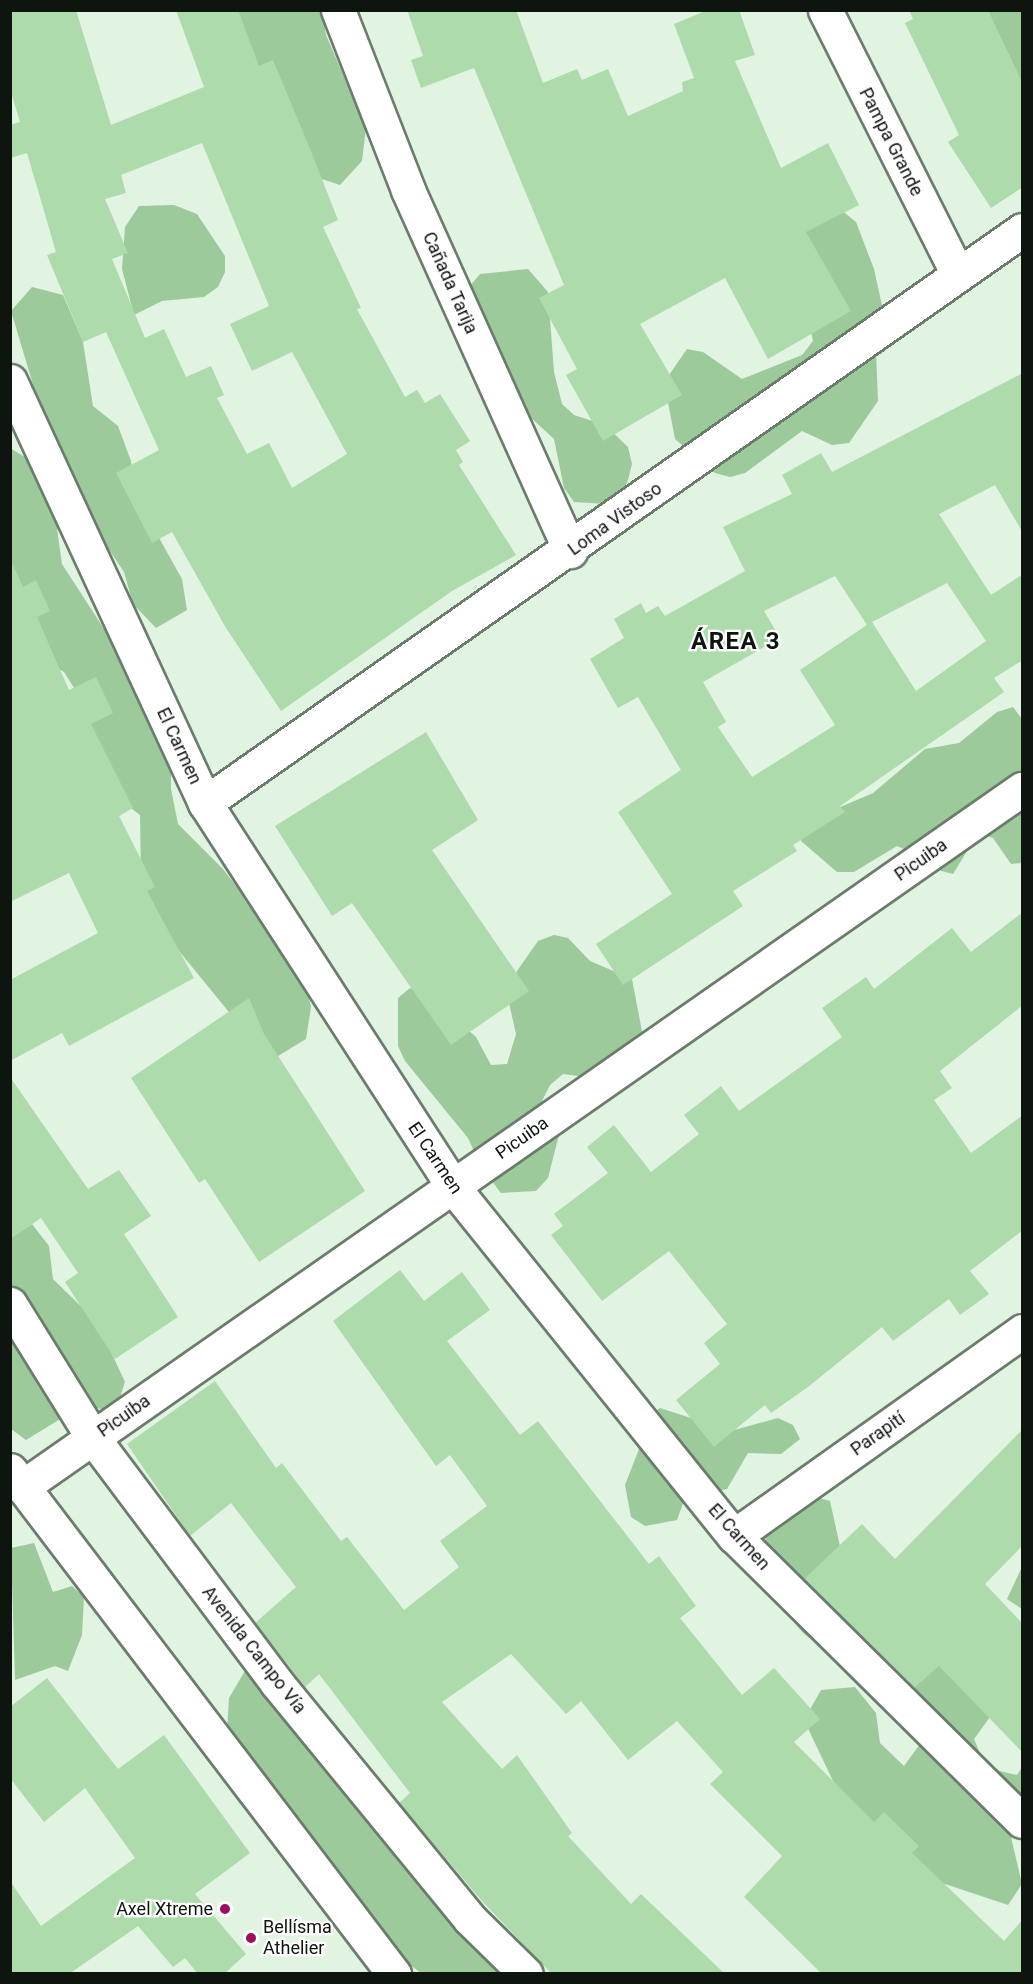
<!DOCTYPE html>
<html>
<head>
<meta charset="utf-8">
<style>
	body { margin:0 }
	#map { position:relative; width:1033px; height:1984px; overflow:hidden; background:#e1f3e1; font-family:Roboto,sans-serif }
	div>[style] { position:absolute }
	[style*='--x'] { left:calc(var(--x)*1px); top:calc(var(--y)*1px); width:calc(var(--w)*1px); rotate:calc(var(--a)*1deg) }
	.forest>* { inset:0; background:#9cca9b }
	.building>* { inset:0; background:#addbac }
	.roads { filter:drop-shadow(2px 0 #6c7c6c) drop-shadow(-2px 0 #6c7c6c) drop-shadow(0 2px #6c7c6c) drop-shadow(0 -2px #6c7c6c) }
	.street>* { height:33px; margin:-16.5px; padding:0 16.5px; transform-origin:16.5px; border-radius:16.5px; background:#fff }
	.dots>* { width:16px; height:16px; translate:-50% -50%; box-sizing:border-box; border:3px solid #fff; border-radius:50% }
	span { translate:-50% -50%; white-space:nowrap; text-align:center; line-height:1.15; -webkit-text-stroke:4.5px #fff; paint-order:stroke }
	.street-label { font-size:18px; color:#0e140e }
	.poi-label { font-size:18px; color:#0e140e }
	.right { translate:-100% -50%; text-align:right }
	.left { translate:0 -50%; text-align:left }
	.district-label { font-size:24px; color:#0e140e; font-weight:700; letter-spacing:1.5px }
	.frame { position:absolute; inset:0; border:12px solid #0e140e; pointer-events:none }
</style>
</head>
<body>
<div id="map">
	<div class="forest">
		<i style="clip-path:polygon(237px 10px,322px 11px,326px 35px,366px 128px,362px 161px,340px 185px,310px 175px,273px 104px)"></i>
		<i style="clip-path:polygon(969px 11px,1022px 11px,1022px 121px)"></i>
		<i style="clip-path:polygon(174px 205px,197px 214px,225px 256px,225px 272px,218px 287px,204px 297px,162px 301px,134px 315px,122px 269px,125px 227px,139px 206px)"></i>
		<i style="clip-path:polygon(835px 205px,856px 222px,874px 269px,885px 319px,876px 351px,878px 401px,849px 443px,832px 445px,802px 431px,745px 473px,730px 477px,715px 473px,675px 439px,666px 392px,669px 375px,687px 349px,703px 352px,742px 379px,802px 355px,813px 341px,790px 232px)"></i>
		<i style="clip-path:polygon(528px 269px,548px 292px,554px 372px,562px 404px,574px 415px,605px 425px,628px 447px,632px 464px,628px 480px,621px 496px,607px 504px,574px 502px,564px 488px,554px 439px,514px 402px,508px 368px,497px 357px,469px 287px,480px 274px)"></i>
		<i style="clip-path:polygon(32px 287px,63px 295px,83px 342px,93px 406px,118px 426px,131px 461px,134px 493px,182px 579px,187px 610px,156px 628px,133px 604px,124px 572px,88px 518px,57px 529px,62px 564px,117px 649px,142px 709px,171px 723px,171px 789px,178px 824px,223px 869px,304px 974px,311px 1007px,306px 1039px,278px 1056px,251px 1039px,166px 935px,141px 878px,140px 815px,106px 789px,81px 699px,64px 672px,36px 655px,10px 563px,10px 448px,28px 459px,48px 435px,11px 311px)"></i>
		<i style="clip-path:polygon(1013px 707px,1022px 719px,1022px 863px,1011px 864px,993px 838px,978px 833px,953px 874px,922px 866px,913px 853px,897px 846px,854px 872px,837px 872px,801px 841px,801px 824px,873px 793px,925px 749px,959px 743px,997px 712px)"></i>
		<i style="clip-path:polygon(554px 935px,568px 938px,590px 961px,632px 979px,645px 1047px,594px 1078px,563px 1074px,550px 1085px,542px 1101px,561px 1127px,548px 1178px,536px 1191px,501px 1193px,481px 1167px,468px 1138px,405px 1061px,398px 1046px,398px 998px,410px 988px,425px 992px,476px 1037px,491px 1065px,507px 1064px,516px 1034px,509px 1003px,517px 971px,538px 941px)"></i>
		<i style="clip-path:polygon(32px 1224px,49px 1246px,53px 1279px,97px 1322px,125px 1382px,115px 1412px,83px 1405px,26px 1440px,11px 1429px,11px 1238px)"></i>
		<i style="clip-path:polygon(660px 1408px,731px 1431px,778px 1418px,793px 1425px,800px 1439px,781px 1454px,748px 1453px,727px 1489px,685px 1498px,677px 1520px,645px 1526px,631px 1517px,625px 1485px,653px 1413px)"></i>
		<i style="clip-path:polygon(800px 1493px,830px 1501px,841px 1551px,993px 1713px,974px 1739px,986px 1768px,1017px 1775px,1022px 1767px,1022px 1816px,1007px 1820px,1022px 1884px,1008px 1905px,918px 1875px,833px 1781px,804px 1720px,821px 1690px,855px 1687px,876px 1713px,880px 1743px,904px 1766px,923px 1740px,855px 1673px,803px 1633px,761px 1582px,762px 1548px,774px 1517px)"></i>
		<i style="clip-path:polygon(34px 1543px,53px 1592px,72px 1586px,84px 1597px,82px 1635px,68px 1671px,55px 1666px,15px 1680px,11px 1548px)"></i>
		<i style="clip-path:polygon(1022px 1567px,1022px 1609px,1007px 1599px)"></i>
		<i style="clip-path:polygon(246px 1669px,276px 1682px,473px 1910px,525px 1947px,539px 1973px,421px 1973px,385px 1946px,227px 1730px,229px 1698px)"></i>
	</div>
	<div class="building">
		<i style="clip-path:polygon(evenodd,10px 10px,76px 10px,111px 125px,204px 87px,176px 10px,238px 10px,259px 66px,273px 60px,313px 156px,338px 220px,323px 227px,361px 308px,357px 309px,405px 397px,417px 390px,425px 403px,440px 394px,470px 441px,456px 450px,463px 462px,459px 465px,516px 555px,452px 591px,281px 711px,226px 628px,172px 532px,152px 543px,116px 473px,159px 450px,106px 332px,83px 342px,47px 255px,56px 252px,27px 153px,10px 158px,10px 125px,20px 122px,10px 89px,10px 10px,202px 143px,269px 306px,230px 324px,252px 371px,292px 352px,347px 454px,292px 488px,269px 443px,247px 454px,217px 398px,224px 395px,211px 366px,186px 377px,164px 329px,145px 338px,112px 259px,128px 253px,105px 199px,126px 193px,121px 175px,202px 143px)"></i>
		<i style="clip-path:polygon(407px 10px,516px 10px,543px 83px,577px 69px,582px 80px,608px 69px,628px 116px,683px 91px,682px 82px,694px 78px,674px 24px,708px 10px,739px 10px,755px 55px,735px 61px,781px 168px,828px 143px,859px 205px,806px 232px,851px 311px,768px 359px,725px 278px,640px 324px,682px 395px,603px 441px,566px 375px,577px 369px,539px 298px,564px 285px,474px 68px,421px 88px,411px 60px,423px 56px)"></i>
		<i style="clip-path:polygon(909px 10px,988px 10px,1023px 84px,1023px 187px,991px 208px,948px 142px,959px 135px,905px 23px,913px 19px)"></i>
		<i style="clip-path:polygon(evenodd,1023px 373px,1023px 533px,995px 485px,939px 514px,991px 595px,1023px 574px,1023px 660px,994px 678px,1004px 692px,840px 806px,845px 812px,793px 845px,797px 851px,733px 891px,743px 906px,623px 985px,596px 944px,672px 894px,618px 812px,681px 770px,638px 697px,618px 708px,590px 659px,624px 638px,614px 619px,641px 603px,646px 613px,658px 606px,665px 616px,745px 571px,723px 527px,792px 494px,782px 475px,821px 453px,832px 472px,1023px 373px,835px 576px,867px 625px,800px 670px,835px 725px,752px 777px,718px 727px,726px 722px,703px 682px,780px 638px,764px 611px,835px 576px,1023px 373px,947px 583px,986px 641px,916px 691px,872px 622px,947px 583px)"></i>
		<i style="clip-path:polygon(10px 559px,23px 587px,36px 580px,50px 611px,37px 617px,69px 690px,96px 677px,113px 713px,91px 724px,133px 808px,119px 816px,155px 887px,147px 891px,194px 978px,69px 1046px,62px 1033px,10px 1061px,10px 980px,98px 933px,69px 873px,10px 902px)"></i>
		<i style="clip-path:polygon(426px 732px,478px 820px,432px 850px,529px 991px,451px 1045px,352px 903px,332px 916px,275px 826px)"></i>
		<i style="clip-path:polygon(1023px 912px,1023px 1005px,940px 1071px,952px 1088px,934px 1100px,971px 1153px,1023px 1115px,1023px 1230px,970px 1271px,989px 1294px,960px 1315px,949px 1299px,893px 1341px,882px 1327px,808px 1387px,771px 1413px,765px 1405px,714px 1447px,676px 1400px,720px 1364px,704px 1343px,727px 1324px,669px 1251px,602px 1301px,551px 1235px,563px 1226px,554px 1214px,608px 1173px,587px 1147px,614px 1125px,651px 1172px,699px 1134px,684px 1115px,721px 1086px,739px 1111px,842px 1037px,822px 1008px,866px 977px,874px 989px,952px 928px,971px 952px)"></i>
		<i style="clip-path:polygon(249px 998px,264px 1034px,365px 1191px,259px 1262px,205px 1179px,199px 1183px,131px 1078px)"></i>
		<i style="clip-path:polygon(10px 1077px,88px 1189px,119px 1170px,151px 1216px,124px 1234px,178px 1317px,115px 1359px,65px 1282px,78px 1273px,41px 1218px,10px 1239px)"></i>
		<i style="clip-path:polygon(400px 1270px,424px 1301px,462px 1272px,490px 1310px,447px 1341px,520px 1435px,538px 1421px,649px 1564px,659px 1556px,696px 1606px,680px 1618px,742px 1695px,774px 1668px,820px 1719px,794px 1742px,874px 1822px,884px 1812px,919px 1846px,912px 1853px,1004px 1941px,1023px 1919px,1023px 1974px,822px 1974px,744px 1897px,782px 1856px,710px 1784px,723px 1772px,677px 1721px,628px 1760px,581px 1701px,566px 1714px,511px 1654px,442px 1702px,502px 1769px,517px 1755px,572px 1833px,568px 1836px,631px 1904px,641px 1894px,725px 1974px,552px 1974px,482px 1901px,399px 1803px,410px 1793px,319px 1674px,305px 1687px,255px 1623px,296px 1587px,231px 1503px,190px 1536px,127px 1444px,215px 1381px,276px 1468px,282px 1463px,341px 1541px,347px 1537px,404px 1610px,459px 1567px,440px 1541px,487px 1506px,450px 1455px,436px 1466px,333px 1321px)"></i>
		<i style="clip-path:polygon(1023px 1429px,1023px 1545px,985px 1584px,1023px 1624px,1023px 1753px,939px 1666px,914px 1688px,804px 1579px,862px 1524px,895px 1559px)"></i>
		<i style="clip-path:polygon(47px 1678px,118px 1769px,164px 1735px,250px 1853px,195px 1894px,246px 1954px,224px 1974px,198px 1974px,185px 1958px,173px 1967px,138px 1926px,69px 1974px,10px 1974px,10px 1881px,41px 1926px,135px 1858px,85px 1788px,44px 1822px,10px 1778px,10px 1707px)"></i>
	</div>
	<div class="roads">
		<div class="street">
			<i style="--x:338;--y:10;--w:193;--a:68.7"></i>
			<i style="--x:408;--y:190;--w:396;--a:65.8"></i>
			<i style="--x:825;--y:10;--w:294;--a:63.3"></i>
			<i style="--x:10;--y:381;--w:465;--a:65.2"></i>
			<i style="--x:205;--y:803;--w:457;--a:57.1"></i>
			<i style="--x:453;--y:1187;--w:448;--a:51.2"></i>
			<i style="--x:734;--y:1536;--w:405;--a:44.7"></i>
			<i style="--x:205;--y:803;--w:998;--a:-35.04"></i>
			<i style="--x:10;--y:1304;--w:158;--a:58.2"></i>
			<i style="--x:93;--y:1438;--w:305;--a:53.1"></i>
			<i style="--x:276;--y:1682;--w:306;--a:50.7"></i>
			<i style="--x:470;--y:1919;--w:78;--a:44.5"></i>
			<i style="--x:10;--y:1470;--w:634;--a:52.7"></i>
			<i style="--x:22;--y:1487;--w:1220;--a:-34.92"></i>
			<i style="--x:734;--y:1536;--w:354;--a:-35.4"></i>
		</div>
	</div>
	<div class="dots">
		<i style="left:225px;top:1909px;background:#9c0f5d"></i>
		<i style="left:251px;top:1938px;background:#9c0f5d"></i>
	</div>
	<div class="street-label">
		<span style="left:891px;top:142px;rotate:63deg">Pampa Grande</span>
		<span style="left:450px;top:283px;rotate:66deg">Cañada Tarija</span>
		<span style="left:615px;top:519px;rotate:-36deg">Loma Vistoso</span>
		<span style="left:179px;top:746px;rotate:65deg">El Carmen</span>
		<span style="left:921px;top:860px;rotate:-35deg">Picuiba</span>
		<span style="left:522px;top:1138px;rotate:-35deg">Picuiba</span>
		<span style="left:435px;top:1158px;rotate:56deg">El Carmen</span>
		<span style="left:124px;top:1416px;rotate:-35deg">Picuiba</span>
		<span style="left:878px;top:1434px;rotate:-35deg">Parapití</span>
		<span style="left:739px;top:1537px;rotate:48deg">El Carmen</span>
		<span style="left:254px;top:1650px;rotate:52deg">Avenida Campo Vía</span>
	</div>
	<div class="poi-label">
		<span class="right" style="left:213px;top:1909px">Axel Xtreme</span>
		<span class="left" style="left:263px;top:1938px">Bellísma<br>Athelier</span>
	</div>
	<div class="district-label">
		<span style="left:736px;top:642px">ÁREA 3</span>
	</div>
	<div class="frame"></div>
</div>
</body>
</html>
